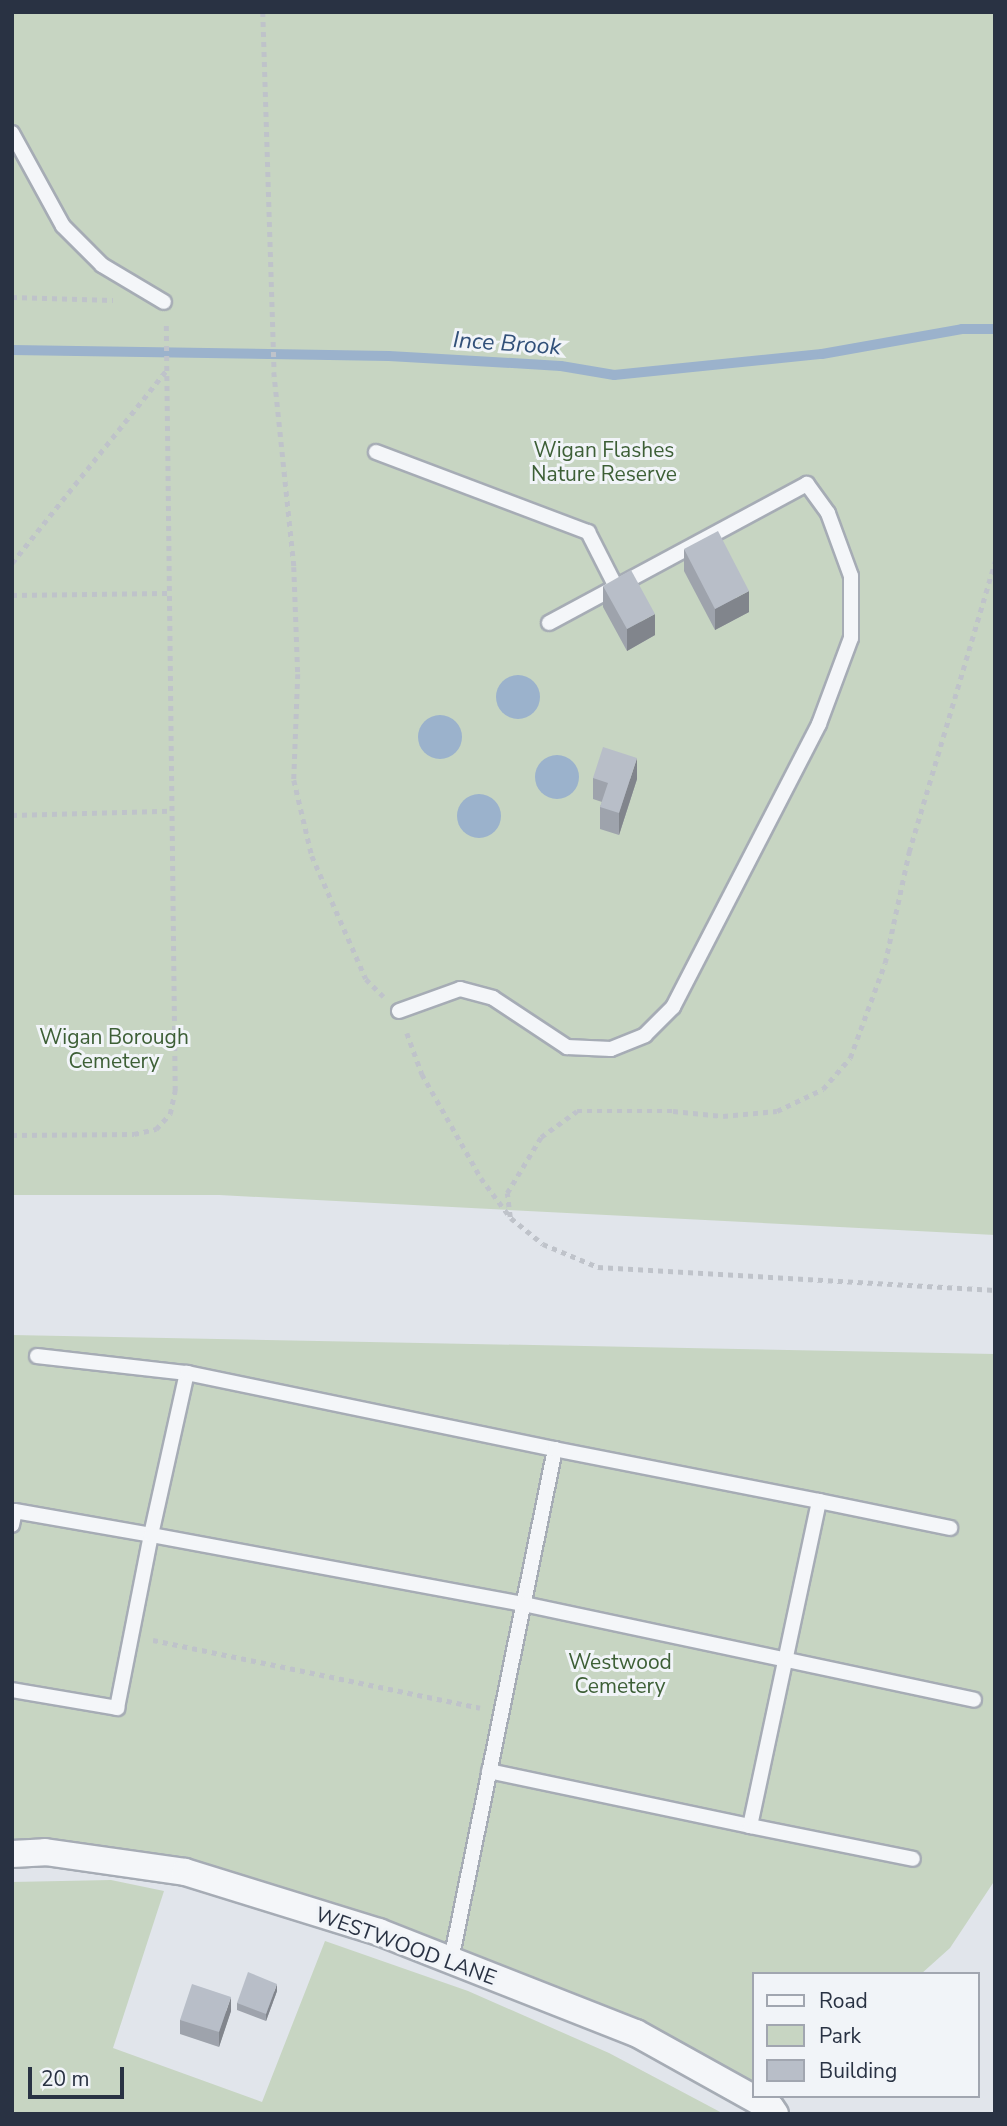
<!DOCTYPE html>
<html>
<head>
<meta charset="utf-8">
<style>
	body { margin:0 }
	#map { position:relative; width:1007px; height:2126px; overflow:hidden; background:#e1e5eb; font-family:"Nunito Sans",sans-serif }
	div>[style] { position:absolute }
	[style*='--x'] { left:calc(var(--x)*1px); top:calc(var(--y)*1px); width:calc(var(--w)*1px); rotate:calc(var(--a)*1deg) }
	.green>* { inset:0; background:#c7d5c2 }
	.water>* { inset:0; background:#9bb2cc }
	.round { border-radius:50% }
	.stream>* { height:10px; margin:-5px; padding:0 5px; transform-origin:5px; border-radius:5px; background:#9bb2cc }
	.path>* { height:4.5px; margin-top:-2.25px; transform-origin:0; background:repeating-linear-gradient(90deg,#bfc3ca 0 5px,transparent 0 10px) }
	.roads { filter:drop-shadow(2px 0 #a6acb5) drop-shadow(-2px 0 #a6acb5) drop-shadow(0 2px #a6acb5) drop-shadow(0 -2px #a6acb5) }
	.service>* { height:14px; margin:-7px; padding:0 7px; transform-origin:7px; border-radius:7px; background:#f4f6f9 }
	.minor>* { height:26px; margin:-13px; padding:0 13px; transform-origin:13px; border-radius:13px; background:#f4f6f9 }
	.wall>* { inset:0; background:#9ea3ac }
	.shaded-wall>* { inset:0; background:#81858c }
	.building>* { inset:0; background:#b8bec8 }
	span { translate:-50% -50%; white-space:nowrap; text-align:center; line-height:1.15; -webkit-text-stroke:6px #f1f4f8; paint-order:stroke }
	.park-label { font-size:21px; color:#3d5f36 }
	.street-label { font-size:21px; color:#293243 }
	.water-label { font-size:23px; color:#315079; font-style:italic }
	.frame { position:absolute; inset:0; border:14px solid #293243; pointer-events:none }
	.legend { position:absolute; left:752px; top:1972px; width:228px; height:126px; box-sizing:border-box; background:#f1f4f8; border:2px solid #a1a6b0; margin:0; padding:9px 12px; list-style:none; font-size:21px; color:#293243 }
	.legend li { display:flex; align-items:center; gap:14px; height:35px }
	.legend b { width:35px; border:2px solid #a1a6b0 }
	.scale { position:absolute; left:28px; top:2067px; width:96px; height:32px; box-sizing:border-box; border:4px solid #293243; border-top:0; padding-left:9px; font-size:21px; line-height:24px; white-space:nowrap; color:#293243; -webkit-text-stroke:5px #f1f4f8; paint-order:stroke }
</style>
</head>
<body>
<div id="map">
	<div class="green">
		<i style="clip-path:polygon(12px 12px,995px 12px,995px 1235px,219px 1195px,12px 1195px)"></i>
		<i style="clip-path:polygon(12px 1335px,995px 1354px,995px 1880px,950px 1948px,921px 1974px,753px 1974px,753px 2096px,784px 2096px,771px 2108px,379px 1932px,45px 1852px,12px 1839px)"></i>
		<i style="clip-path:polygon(111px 1880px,164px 1891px,113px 2048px,262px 2102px,325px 1941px,468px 1991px,609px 2053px,724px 2114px,12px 2114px,12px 1882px)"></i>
	</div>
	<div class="water">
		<i class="round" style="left:496px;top:675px;width:44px;height:44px"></i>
		<i class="round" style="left:418px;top:715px;width:44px;height:44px"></i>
		<i class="round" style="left:535px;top:755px;width:44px;height:44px"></i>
		<i class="round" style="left:457px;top:794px;width:44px;height:44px"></i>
	</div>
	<div class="stream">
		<i style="--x:12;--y:350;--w:377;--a:0.9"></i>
		<i style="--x:389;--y:356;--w:172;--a:3.3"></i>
		<i style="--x:561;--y:366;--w:54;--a:9.6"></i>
		<i style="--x:614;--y:375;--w:209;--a:-5.8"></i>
		<i style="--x:822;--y:354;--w:142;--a:-10.1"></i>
		<i style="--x:962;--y:329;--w:33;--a:0"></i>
	</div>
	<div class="path">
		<i style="--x:263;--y:12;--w:360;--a:88.2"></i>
		<i style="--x:274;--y:372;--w:196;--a:84.1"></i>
		<i style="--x:294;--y:567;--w:107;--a:87.9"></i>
		<i style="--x:298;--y:674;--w:106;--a:92.2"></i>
		<i style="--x:294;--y:780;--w:78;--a:76.7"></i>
		<i style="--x:312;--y:856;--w:134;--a:66.3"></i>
		<i style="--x:366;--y:979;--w:25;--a:45"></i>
		<i style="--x:12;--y:297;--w:101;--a:1.7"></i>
		<i style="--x:12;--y:563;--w:246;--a:-51.3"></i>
		<i style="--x:12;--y:595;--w:155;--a:-0.7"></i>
		<i style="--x:12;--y:815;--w:158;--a:-1.5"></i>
		<i style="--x:407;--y:1033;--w:44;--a:69.9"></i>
		<i style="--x:422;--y:1074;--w:120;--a:60.4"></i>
		<i style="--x:481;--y:1178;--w:50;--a:53.1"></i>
		<i style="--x:511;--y:1218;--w:41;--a:39.1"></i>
		<i style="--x:543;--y:1244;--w:60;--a:22.7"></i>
		<i style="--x:598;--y:1267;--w:398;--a:3.3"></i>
		<i style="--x:12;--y:1135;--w:122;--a:-0.5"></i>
		<i style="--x:134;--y:1134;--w:23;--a:-13"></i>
		<i style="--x:156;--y:1129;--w:21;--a:-47"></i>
		<i style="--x:170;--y:1114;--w:24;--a:-78"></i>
		<i style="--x:175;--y:1091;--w:768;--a:-90.67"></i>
		<i style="--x:510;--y:1217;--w:24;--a:-97"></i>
		<i style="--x:507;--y:1193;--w:66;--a:-58.7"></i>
		<i style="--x:541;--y:1137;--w:44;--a:-35.8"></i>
		<i style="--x:577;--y:1111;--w:96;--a:0"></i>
		<i style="--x:673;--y:1111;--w:50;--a:5.7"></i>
		<i style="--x:723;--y:1116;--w:54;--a:-5.3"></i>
		<i style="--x:777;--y:1111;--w:51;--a:-25.6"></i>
		<i style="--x:823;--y:1089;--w:41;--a:-48.9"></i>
		<i style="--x:850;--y:1058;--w:101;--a:-69.8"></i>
		<i style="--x:885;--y:963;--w:114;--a:-77.8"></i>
		<i style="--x:909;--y:852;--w:303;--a:-73.5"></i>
		<i style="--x:153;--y:1640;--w:334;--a:11.7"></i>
	</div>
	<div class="roads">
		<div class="service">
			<i style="--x:12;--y:133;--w:106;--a:61.3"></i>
			<i style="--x:63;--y:226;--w:55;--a:45"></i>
			<i style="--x:102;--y:265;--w:72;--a:30.8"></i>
			<i style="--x:376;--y:452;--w:227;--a:20.7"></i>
			<i style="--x:588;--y:532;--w:62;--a:63"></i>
			<i style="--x:399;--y:1011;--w:65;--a:-19.8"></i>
			<i style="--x:460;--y:989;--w:34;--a:15"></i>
			<i style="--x:493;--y:998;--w:89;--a:33.5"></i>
			<i style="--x:567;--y:1047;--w:44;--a:2.6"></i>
			<i style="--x:611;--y:1049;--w:37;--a:-22"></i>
			<i style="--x:645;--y:1035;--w:40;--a:-45"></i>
			<i style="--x:673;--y:1007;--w:318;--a:-62.7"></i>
			<i style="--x:819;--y:724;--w:92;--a:-69.6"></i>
			<i style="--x:851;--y:638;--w:62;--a:-90"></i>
			<i style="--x:851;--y:576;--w:67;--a:-110.1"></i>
			<i style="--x:828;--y:513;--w:36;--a:-126"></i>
			<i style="--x:807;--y:484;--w:293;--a:151.7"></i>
			<i style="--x:37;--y:1356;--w:151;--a:6.5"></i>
			<i style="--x:819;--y:1501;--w:134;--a:11.6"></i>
			<i style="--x:12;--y:1525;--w:14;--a:-78"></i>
			<i style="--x:15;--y:1511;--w:138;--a:10"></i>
			<i style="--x:151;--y:1535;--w:166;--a:-77.5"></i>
			<i style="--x:187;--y:1373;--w:376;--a:11.7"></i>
			<i style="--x:555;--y:1449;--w:521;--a:101.5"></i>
			<i style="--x:12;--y:1690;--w:107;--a:9.7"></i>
			<i style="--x:117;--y:1708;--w:176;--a:-78.9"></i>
			<i style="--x:151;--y:1535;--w:379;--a:10.5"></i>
			<i style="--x:524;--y:1604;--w:460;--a:12"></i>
			<i style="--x:489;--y:1771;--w:267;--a:11.9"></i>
			<i style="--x:750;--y:1826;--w:332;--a:-78"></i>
			<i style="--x:819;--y:1501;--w:269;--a:-168.9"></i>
			<i style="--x:750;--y:1826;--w:166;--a:11.4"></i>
		</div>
		<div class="minor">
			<i style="--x:12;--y:1854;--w:33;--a:-3"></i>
			<i style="--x:45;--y:1852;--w:141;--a:8.1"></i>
			<i style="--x:185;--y:1872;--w:203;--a:17.2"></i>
			<i style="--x:379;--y:1932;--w:276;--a:21.5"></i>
			<i style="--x:636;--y:2033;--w:154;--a:29.1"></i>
			<i style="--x:771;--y:2108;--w:7;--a:56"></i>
		</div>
	</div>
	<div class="wall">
		<i style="clip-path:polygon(684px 549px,749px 612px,715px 630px,684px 571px)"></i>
		<i style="clip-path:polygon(603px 586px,655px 635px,627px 651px,603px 607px)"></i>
		<i style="clip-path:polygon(593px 778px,637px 779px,619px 835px,600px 829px,600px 807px,602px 802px,593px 799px)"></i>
		<i style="clip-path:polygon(277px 1991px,266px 2021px,237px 2010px,237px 2003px)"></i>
		<i style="clip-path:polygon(231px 2011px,219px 2047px,180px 2034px,180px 2020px)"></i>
	</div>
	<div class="shaded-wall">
		<i style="clip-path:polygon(749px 591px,749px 612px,715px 630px,715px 609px)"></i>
		<i style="clip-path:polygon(655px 614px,655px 635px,627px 651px,627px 629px)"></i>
		<i style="clip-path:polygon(637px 758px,637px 779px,619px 835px,619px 813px)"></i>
		<i style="clip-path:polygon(277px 1984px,277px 1991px,266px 2021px,266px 2014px)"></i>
		<i style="clip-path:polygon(231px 1997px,231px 2011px,219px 2047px,219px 2032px)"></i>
	</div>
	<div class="building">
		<i style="clip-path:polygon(718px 531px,749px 591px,715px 609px,684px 549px)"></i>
		<i style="clip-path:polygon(631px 570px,655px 614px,627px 629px,603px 586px)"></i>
		<i style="clip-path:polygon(603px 747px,637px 758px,619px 813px,600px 807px,608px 783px,593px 778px)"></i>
		<i style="clip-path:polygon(248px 1972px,277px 1984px,266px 2014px,237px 2003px)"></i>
		<i style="clip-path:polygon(192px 1984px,231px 1997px,219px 2032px,180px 2020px)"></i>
	</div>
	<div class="park-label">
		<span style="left:604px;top:462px">Wigan Flashes<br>Nature Reserve</span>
		<span style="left:114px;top:1049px">Wigan Borough<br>Cemetery</span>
		<span style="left:620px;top:1674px">Westwood<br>Cemetery</span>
	</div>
	<div class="street-label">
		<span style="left:406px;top:1946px;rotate:20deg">WESTWOOD LANE</span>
	</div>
	<div class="water-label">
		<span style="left:507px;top:344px;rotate:4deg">Ince Brook</span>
	</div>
	<div class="frame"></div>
	<ul class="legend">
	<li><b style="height:9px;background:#f4f6f9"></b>Road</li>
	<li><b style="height:19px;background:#c7d5c2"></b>Park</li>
	<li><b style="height:19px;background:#b8bec8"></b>Building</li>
	</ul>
	<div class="scale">20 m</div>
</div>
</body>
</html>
